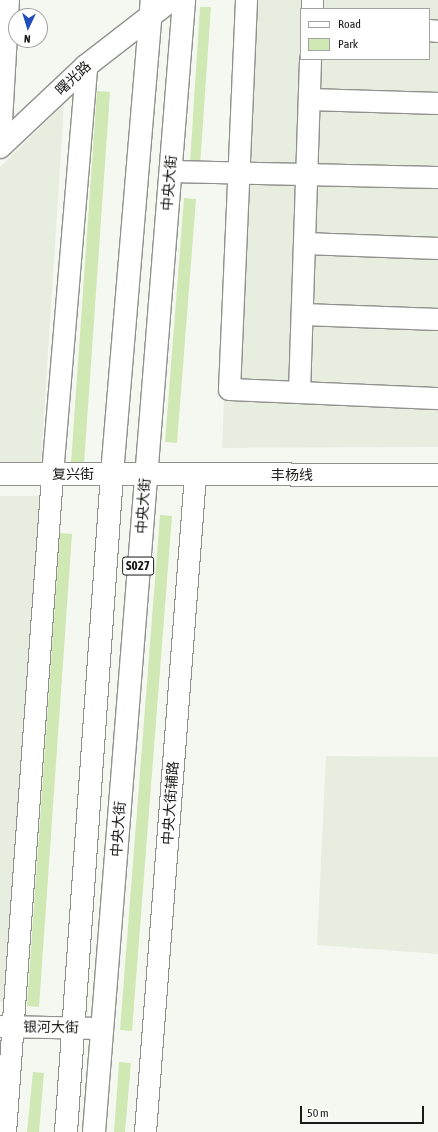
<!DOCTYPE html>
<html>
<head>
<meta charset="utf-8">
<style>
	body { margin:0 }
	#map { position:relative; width:438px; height:1132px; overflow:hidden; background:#f4f8f1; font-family:"Asap Condensed","Noto Sans SC",sans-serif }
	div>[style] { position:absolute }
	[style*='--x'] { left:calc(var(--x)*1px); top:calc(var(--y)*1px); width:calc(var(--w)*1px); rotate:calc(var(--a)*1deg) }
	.built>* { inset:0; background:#e7eee0 }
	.green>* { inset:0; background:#d0e9b4 }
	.roads { filter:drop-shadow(1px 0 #8f928c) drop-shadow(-1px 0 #8f928c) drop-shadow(0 1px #8f928c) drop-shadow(0 -1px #8f928c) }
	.minor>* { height:21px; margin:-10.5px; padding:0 10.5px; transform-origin:10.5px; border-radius:10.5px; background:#fff }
	.major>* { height:22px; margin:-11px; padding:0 11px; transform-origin:11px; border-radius:11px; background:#fff }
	span { translate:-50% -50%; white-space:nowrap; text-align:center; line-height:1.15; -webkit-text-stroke:4px #fff; paint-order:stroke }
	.shield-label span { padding:1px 3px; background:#fff; border:1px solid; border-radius:3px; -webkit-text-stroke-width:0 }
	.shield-label { font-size:13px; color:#181a17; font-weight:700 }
	.street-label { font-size:14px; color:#181a17 }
	.legend { position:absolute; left:300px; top:8px; width:130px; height:52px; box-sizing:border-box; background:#fff; border:1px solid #a3a3a2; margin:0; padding:5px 7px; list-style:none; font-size:12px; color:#181a17 }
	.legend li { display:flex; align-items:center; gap:8px; height:20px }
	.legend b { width:20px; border:1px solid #a3a3a2 }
	.north { position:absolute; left:8px; top:8px; width:40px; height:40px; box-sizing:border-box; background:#fff; border:1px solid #a3a3a2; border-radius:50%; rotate:184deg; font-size:11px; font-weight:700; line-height:16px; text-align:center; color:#181a17 }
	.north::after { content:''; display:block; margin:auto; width:14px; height:18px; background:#204fbd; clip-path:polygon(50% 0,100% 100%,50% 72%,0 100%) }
	.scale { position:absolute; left:300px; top:1106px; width:124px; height:18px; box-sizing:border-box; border:2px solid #181a17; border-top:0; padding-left:5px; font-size:12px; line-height:14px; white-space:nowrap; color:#181a17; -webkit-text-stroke:3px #fff; paint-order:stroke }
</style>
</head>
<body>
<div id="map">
	<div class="built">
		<i style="clip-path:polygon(evenodd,241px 0,438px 0,438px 447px,222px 448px,241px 0,301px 9px,429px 9px,429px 59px,301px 59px,301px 9px)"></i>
		<i style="clip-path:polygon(64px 104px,40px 478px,0 478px,0 167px)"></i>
		<i style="clip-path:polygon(0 496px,46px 496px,9px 1002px,0 1002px)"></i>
		<i style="clip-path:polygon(326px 756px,438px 757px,438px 954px,317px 945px)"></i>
	</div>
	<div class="green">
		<i style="clip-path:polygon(200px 7px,211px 7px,199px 180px,189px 179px)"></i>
		<i style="clip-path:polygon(97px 91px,110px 92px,84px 464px,71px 463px)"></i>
		<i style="clip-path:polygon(184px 198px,196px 199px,177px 443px,165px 442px)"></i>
		<i style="clip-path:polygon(160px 515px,172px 516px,132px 1031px,120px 1030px)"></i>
		<i style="clip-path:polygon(60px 533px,72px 534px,39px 1007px,27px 1006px)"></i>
		<i style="clip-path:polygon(119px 1062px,131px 1063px,125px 1132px,114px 1132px)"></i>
		<i style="clip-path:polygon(33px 1072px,44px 1073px,39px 1132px,27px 1132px)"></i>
	</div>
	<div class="roads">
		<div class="minor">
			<i style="--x:246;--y:0;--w:389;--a:92.5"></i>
			<i style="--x:229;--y:389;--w:209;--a:2.5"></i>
			<i style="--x:312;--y:9;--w:9;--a:-90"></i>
			<i style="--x:429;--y:30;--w:9;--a:6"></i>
			<i style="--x:309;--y:99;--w:129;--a:1.8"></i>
			<i style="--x:0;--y:138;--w:138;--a:-86.7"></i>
			<i style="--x:170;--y:171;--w:268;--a:1.3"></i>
			<i style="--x:304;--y:243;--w:134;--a:2.1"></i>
			<i style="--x:302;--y:314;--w:136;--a:2.1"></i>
			<i style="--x:299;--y:392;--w:333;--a:-88.1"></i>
			<i style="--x:0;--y:1026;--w:102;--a:1.1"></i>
			<i style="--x:5;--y:1132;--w:660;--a:-85.91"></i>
			<i style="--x:52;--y:474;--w:409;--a:-85.2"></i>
			<i style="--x:145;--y:1132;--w:659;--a:-85.65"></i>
		</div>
		<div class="major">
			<i style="--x:0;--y:147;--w:118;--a:-43.3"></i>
			<i style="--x:86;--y:66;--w:108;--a:-37.8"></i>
			<i style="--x:0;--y:474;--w:438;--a:0.1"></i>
			<i style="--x:66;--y:1132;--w:660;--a:-86"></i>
			<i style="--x:112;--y:474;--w:476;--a:-85.2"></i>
			<i style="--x:94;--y:1132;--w:1136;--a:-85.45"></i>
		</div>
	</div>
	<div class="shield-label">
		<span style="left:138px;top:566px">S027</span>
	</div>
	<div class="street-label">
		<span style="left:73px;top:78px;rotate:-43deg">曙光路</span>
		<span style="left:169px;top:183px;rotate:-85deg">中央大街</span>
		<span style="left:73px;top:474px">复兴街</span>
		<span style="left:292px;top:475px">丰杨线</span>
		<span style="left:143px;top:506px;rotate:-86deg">中央大街</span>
		<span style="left:170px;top:803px;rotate:-86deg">中央大街辅路</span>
		<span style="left:118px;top:829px;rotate:-86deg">中央大街</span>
		<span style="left:51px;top:1027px;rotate:1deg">银河大街</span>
	</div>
	<ul class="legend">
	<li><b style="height:5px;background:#fff"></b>Road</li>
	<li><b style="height:11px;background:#d0e9b4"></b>Park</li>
	</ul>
	<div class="north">N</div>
	<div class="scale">50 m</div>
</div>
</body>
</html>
